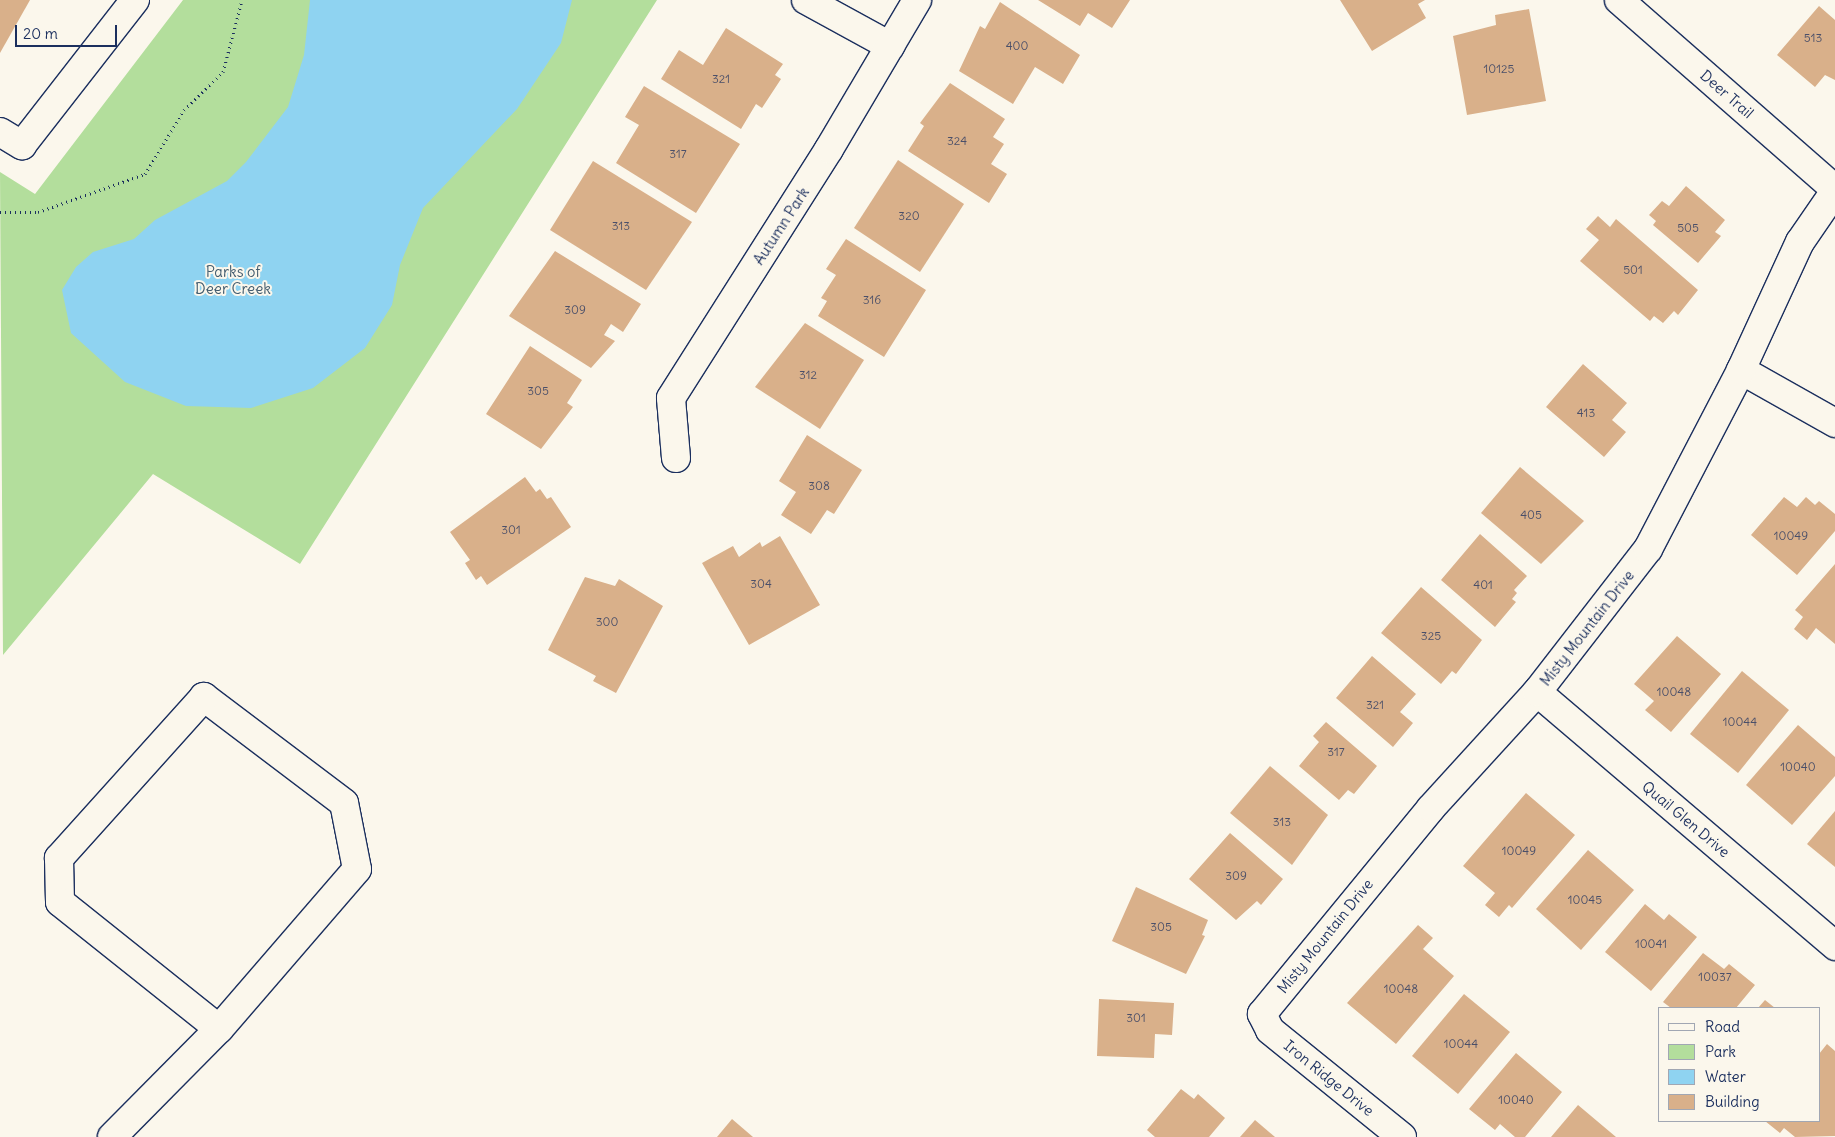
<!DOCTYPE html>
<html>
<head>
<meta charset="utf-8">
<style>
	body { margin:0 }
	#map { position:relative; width:1835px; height:1137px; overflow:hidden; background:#fbf7ec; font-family:Delius,sans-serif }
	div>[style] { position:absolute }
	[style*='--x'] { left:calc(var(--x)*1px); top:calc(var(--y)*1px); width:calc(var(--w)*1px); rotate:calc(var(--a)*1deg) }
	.green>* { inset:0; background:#b3de9c }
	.water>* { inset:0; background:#8fd3f1 }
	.building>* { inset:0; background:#d9b08a }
	.path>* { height:3px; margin-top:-1.5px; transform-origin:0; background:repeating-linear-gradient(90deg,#1b2f5e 0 1px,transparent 0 5px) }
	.roads { filter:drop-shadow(1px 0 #1b2f5e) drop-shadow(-1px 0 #1b2f5e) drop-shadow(0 1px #1b2f5e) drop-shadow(0 -1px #1b2f5e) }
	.minor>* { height:28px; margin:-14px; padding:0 14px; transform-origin:14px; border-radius:14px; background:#fbf7ec }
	span { translate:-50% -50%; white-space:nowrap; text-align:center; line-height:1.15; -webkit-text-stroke:4px #fbf7ec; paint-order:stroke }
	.number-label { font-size:12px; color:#4a4f69 }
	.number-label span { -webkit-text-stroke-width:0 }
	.street-label { font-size:15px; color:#1b2f5e }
	.park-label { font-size:15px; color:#415b6e }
	.legend { position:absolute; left:1658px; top:1007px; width:162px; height:115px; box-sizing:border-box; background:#fbf7ec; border:1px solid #a1a7b3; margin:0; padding:6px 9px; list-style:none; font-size:15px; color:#1b2f5e }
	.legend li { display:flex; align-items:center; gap:10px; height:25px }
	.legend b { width:25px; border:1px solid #a1a7b3 }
	.scale { position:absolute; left:15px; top:25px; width:102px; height:22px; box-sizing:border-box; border:2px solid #1b2f5e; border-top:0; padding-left:6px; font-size:15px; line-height:18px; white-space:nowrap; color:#1b2f5e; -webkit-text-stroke:4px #fbf7ec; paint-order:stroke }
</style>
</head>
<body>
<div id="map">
	<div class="green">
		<i style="clip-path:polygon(183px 0,657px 0,300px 564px,153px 474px,3px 655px,0 172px,35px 194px)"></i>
	</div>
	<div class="water">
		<i style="clip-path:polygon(310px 0,572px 0,561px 43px,517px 109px,423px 208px,400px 265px,392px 305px,365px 348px,313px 388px,251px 408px,186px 406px,125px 382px,71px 333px,62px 290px,76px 267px,93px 252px,134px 239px,155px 220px,227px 181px,246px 162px,288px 107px,304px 55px)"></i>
	</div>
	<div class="building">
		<i style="clip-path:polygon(0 0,30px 0,0 53px)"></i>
		<i style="clip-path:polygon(1038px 0,1130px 0,1112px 28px,1088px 13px,1080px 26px)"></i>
		<i style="clip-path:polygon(1340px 0,1425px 0,1418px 4px,1426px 18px,1372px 51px)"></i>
		<i style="clip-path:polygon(1000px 2px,1080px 55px,1063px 84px,1035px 67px,1013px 104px,959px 71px,980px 26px,985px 29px)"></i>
		<i style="clip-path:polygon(1819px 6px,1835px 20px,1835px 80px,1825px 75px,1815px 87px,1777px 55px)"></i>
		<i style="clip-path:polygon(1529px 9px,1546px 101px,1467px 115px,1453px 36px,1496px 25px,1495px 15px)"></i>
		<i style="clip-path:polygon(726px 28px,783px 64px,775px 75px,781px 79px,762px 108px,756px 104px,741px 129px,661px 79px,679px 50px,703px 65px)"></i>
		<i style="clip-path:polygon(950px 83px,1005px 119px,993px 137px,1004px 144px,991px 164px,1007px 174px,989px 203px,908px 151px,924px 126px,920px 123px)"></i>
		<i style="clip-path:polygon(644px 86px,740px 144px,696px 213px,616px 163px,639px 125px,625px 117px)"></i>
		<i style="clip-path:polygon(898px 160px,964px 204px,920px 272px,854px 228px)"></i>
		<i style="clip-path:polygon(593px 161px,692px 222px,646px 290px,550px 230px)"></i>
		<i style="clip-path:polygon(1686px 186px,1725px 220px,1715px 232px,1721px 236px,1698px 263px,1653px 225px,1656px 221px,1649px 215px,1662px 201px,1669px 206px)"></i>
		<i style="clip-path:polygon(1598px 216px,1610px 227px,1616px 219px,1698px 290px,1678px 315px,1674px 311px,1663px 323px,1654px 316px,1650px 321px,1580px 261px,1599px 240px,1586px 229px)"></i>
		<i style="clip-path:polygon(846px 239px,926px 290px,884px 357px,818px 316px,827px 301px,821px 298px,836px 275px,826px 269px)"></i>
		<i style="clip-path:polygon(555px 251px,641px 304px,623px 332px,611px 324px,604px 335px,615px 341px,591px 368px,509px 316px)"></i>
		<i style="clip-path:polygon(805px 323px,864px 360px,820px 429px,755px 387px)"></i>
		<i style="clip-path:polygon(530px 346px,582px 380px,567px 403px,573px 407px,541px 449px,486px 414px)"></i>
		<i style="clip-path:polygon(1583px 364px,1627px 403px,1612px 420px,1626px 432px,1604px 457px,1546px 407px)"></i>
		<i style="clip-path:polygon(807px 435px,862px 470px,834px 514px,827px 510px,811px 534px,781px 515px,796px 492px,779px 481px)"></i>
		<i style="clip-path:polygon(1520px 467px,1584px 521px,1541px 564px,1481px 513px)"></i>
		<i style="clip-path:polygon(525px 477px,536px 492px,540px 489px,547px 499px,551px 497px,571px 527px,487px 585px,481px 576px,476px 580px,465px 563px,470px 560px,450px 532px)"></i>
		<i style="clip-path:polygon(1784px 497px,1797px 507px,1806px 497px,1815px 505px,1819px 501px,1835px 514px,1835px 531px,1797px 575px,1751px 535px)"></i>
		<i style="clip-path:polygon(1480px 534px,1527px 576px,1514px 590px,1517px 593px,1512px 599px,1516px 602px,1495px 627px,1441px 580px)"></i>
		<i style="clip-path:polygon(780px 536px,820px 605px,749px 645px,702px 563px,733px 546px,739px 557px,760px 542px,762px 547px)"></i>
		<i style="clip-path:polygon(1835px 564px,1835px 644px,1816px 628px,1807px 640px,1794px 629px,1803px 617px,1795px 610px)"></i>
		<i style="clip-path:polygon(585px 577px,615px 586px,619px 579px,663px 606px,616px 693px,593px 681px,596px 676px,548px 650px)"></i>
		<i style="clip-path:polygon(1421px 587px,1482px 640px,1456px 674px,1452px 671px,1441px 684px,1381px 633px)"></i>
		<i style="clip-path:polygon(1677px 636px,1721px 674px,1671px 732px,1645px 710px,1654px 701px,1634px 684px)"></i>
		<i style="clip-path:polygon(1372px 656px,1416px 694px,1400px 712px,1413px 723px,1393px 747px,1336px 698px)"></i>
		<i style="clip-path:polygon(1742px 671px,1789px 710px,1738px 773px,1690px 734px)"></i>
		<i style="clip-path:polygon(1326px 722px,1377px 766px,1354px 794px,1348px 790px,1339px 800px,1299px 766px,1319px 742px,1313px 736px)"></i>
		<i style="clip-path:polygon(1798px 725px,1835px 757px,1835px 776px,1792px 825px,1746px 785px)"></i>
		<i style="clip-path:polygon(1270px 766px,1328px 815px,1292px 865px,1230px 813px)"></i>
		<i style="clip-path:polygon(1526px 793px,1575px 835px,1512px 908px,1509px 905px,1499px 917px,1485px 905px,1495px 893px,1463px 866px)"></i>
		<i style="clip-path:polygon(1835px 811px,1835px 867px,1807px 844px)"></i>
		<i style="clip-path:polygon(1230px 833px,1283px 879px,1261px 905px,1257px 901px,1236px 920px,1189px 879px)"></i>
		<i style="clip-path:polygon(1588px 850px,1634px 890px,1581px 950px,1536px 909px)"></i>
		<i style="clip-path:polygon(1136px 887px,1208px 920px,1202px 935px,1205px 936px,1186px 974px,1112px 941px)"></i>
		<i style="clip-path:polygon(1645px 904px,1664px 920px,1669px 914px,1697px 937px,1651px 991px,1605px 952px)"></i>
		<i style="clip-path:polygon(1418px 925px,1433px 938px,1423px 949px,1454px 976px,1396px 1044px,1347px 1003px)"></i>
		<i style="clip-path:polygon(1703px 953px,1724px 969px,1729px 964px,1755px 985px,1736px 1008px,1671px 1008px,1663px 1002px)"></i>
		<i style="clip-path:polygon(1464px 994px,1510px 1032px,1458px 1094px,1412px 1056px)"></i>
		<i style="clip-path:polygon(1099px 999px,1174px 1003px,1172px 1035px,1155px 1034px,1154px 1058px,1097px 1056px)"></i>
		<i style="clip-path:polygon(1765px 1000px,1775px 1008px,1758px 1008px)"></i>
		<i style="clip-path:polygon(1827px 1044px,1835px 1051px,1835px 1136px,1795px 1137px,1784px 1128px,1780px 1133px,1765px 1121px,1819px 1121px,1819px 1054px)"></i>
		<i style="clip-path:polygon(1516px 1053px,1562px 1092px,1525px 1137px,1515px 1137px,1500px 1124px,1495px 1130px,1469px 1109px)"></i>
		<i style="clip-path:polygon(1181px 1089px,1194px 1099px,1198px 1094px,1225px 1118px,1209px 1137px,1155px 1137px,1147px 1130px)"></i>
		<i style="clip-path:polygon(1578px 1105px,1616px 1137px,1551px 1137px)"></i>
		<i style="clip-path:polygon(732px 1119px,753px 1137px,717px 1137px)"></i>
		<i style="clip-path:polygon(1255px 1120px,1275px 1137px,1240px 1137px)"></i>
	</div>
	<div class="path">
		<i style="--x:0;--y:212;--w:38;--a:0"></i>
		<i style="--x:38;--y:212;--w:114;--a:-19.6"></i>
		<i style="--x:145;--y:174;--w:75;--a:-58.6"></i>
		<i style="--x:184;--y:110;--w:54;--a:-44.3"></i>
		<i style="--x:223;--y:72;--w:74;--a:-75.2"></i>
	</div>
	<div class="roads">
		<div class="minor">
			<i style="--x:806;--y:0;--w:96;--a:28.7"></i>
			<i style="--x:1619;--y:0;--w:287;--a:41.2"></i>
			<i style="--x:0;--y:132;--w:26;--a:31"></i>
			<i style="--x:22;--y:145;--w:184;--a:-52.1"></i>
			<i style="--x:1741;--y:370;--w:108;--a:29.4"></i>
			<i style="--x:676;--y:458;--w:60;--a:-94.8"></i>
			<i style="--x:671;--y:398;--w:295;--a:-57.6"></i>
			<i style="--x:829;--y:149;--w:173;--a:-59.4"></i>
			<i style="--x:1537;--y:692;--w:392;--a:40.4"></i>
			<i style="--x:112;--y:1137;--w:152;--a:-45.3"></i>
			<i style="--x:219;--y:1029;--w:211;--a:-49.2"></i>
			<i style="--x:357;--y:869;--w:67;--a:-101.1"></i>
			<i style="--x:344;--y:803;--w:176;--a:-142.9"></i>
			<i style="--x:204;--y:697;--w:217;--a:132"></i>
			<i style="--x:59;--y:858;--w:44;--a:88.7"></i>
			<i style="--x:60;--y:902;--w:203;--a:38.6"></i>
			<i style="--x:1402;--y:1137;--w:170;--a:-141"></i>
			<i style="--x:1270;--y:1030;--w:18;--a:-117"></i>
			<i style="--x:1262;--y:1014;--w:266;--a:-50.6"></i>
			<i style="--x:1431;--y:808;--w:157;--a:-47.6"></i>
			<i style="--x:1537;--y:692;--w:181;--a:-52.2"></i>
			<i style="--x:1648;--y:549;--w:202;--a:-62.5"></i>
			<i style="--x:1741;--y:370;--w:141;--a:-65.3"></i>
			<i style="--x:1800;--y:242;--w:62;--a:-55.5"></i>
		</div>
	</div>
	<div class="number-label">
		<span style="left:1813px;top:38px">513</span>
		<span style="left:1017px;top:46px">400</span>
		<span style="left:1499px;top:69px">10125</span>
		<span style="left:721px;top:79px">321</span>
		<span style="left:957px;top:141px">324</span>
		<span style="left:678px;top:154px">317</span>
		<span style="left:909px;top:216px">320</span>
		<span style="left:621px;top:226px">313</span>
		<span style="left:1688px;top:228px">505</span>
		<span style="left:1633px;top:270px">501</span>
		<span style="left:872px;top:300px">316</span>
		<span style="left:575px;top:310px">309</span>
		<span style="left:808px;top:375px">312</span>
		<span style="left:538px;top:391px">305</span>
		<span style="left:1586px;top:413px">413</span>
		<span style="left:819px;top:486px">308</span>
		<span style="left:1531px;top:515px">405</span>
		<span style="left:511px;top:530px">301</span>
		<span style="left:1791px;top:536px">10049</span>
		<span style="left:761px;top:584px">304</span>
		<span style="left:1483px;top:585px">401</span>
		<span style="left:607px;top:622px">300</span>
		<span style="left:1431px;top:636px">325</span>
		<span style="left:1674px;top:692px">10048</span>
		<span style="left:1375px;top:705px">321</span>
		<span style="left:1740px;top:722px">10044</span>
		<span style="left:1336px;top:752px">317</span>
		<span style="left:1798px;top:767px">10040</span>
		<span style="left:1282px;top:822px">313</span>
		<span style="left:1519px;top:851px">10049</span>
		<span style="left:1236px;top:876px">309</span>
		<span style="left:1585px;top:900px">10045</span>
		<span style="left:1161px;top:927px">305</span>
		<span style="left:1651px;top:944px">10041</span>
		<span style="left:1715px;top:977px">10037</span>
		<span style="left:1401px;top:989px">10048</span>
		<span style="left:1136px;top:1018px">301</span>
		<span style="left:1461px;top:1044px">10044</span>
		<span style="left:1516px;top:1100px">10040</span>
	</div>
	<div class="street-label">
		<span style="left:1727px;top:94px;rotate:41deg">Deer Trail</span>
		<span style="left:781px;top:226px;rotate:-57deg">Autumn Park</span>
		<span style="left:1587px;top:628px;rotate:-52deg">Misty Mountain Drive</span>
		<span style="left:1686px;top:819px;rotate:40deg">Quail Glen Drive</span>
		<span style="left:1325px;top:936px;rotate:-51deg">Misty Mountain Drive</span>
		<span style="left:1329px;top:1078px;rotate:39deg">Iron Ridge Drive</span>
	</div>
	<div class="park-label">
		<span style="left:233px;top:280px">Parks of<br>Deer Creek</span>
	</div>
	<ul class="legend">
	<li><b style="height:6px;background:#fbf7ec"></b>Road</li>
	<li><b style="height:14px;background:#b3de9c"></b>Park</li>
	<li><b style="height:14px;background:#8fd3f1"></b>Water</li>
	<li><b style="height:14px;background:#d9b08a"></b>Building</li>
	</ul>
	<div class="scale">20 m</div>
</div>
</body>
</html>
